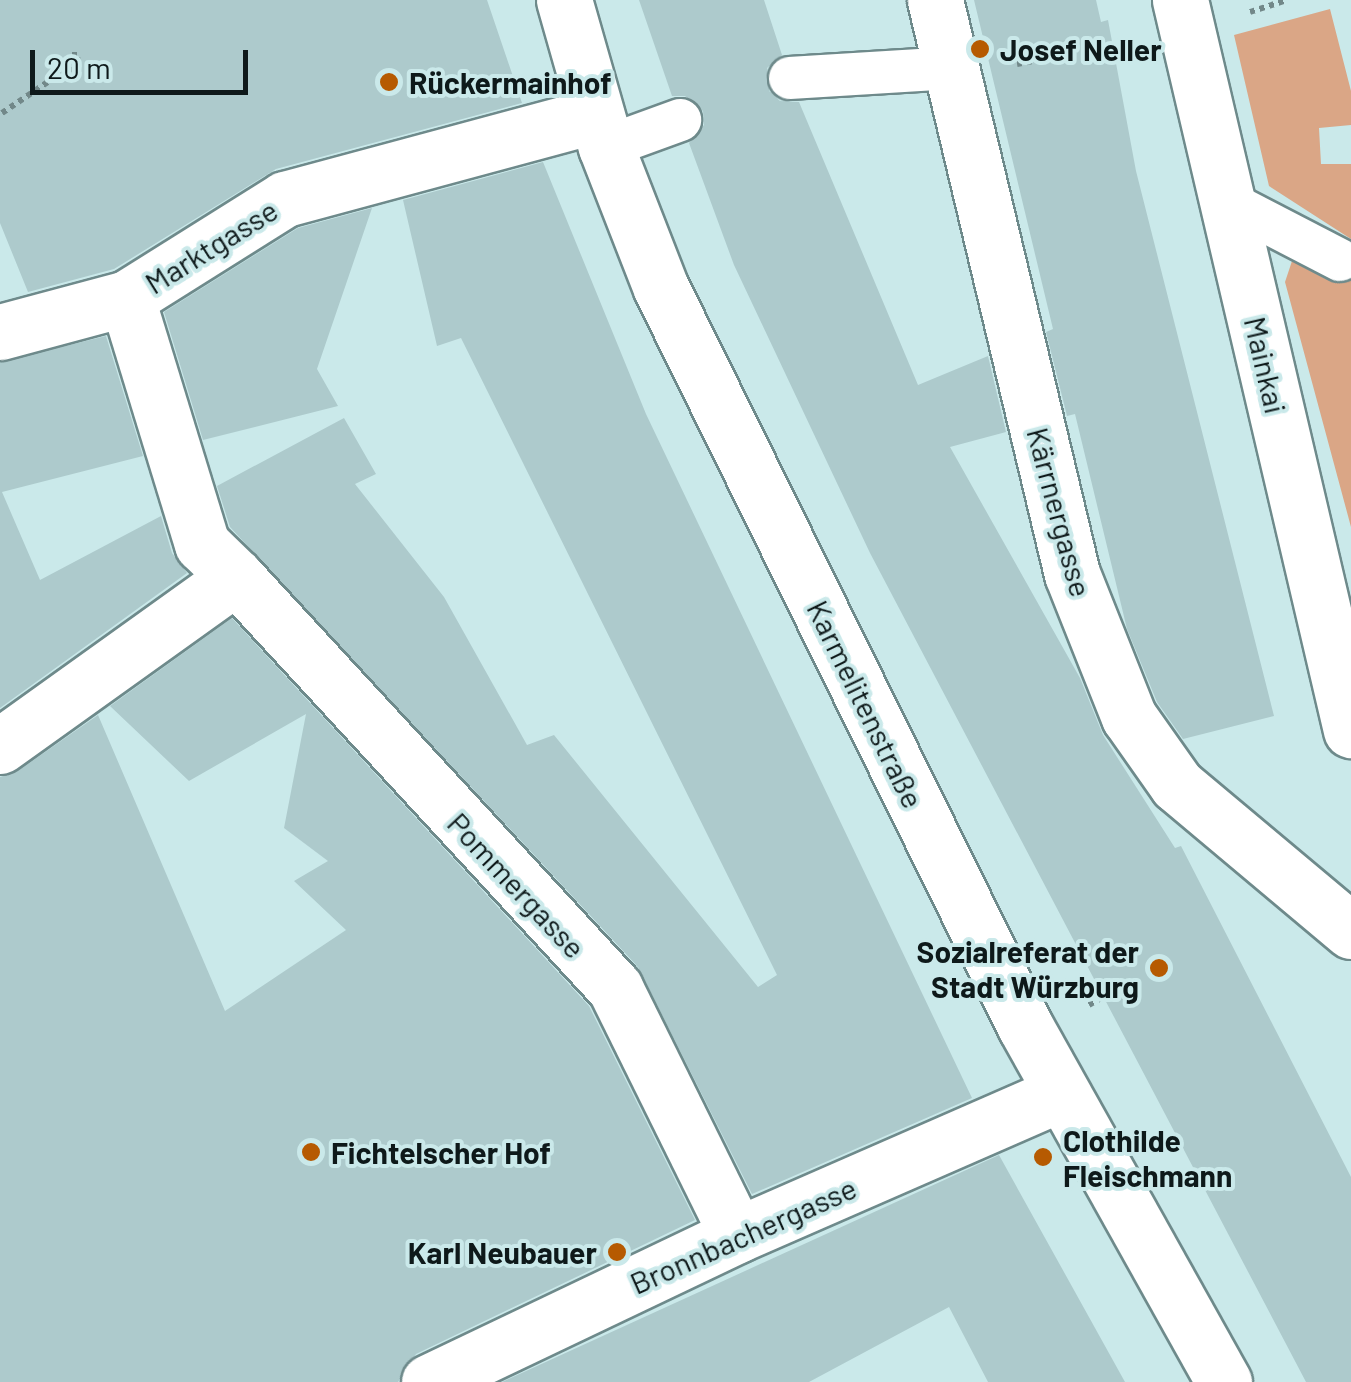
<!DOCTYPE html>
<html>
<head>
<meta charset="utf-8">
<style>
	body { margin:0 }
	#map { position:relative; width:1351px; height:1382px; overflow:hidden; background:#cae9ea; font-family:Barlow,sans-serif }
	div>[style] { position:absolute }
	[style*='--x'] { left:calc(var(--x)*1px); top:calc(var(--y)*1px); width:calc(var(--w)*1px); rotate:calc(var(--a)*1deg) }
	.green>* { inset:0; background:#daa686 }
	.building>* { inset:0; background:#adcacc }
	.path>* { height:6px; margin-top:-3px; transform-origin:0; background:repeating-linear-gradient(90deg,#728889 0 5px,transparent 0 10px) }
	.roads { filter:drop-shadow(2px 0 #6e8a8b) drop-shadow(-2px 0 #6e8a8b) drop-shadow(0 2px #6e8a8b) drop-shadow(0 -2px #6e8a8b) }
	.service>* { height:42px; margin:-21px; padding:0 21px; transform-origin:21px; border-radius:21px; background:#fff }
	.minor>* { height:55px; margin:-27.5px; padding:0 27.5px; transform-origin:27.5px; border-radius:27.5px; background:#fff }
	.tertiary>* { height:55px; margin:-27.5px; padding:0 27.5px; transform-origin:27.5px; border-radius:27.5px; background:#fff }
	.dots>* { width:28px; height:28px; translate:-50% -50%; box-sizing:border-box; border:5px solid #cae9ea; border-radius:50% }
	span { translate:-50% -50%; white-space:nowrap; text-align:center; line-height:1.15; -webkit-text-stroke:8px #cae9ea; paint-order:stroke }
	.poi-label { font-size:30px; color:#0e191a; font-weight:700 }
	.left { translate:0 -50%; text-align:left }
	.right { translate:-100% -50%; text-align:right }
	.street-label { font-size:30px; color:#0e191a }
	.scale { position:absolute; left:30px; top:50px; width:218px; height:45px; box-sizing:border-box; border:5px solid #0e191a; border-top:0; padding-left:12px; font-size:30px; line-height:35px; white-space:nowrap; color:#0e191a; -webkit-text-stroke:8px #cae9ea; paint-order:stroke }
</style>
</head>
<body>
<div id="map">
	<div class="green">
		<i style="clip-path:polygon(1330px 9px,1351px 91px,1351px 125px,1319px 128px,1321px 164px,1351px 164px,1351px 239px,1269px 186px,1234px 35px)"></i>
		<i style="clip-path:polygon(1351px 242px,1351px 527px,1285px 282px,1292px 261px,1326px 279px)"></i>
	</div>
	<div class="building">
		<i style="clip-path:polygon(0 0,487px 0,522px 103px,276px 169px,114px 269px,28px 292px,0 223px)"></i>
		<i style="clip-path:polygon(639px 0,764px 0,782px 55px,767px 68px,769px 91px,780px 101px,799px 102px,918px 385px,988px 356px,1006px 432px,950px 447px,1080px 678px,1103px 735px,1175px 848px,1181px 846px,1351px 1177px,1351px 1382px,1306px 1382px,870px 553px,734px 265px,689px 143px,704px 125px,703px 111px,685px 96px,672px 96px)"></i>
		<i style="clip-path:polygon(974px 0,1096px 0,1101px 22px,1108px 20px,1136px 171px,1274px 716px,1183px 739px,1157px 702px,1127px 629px,1075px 414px,1067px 416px,1046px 332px,1053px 329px)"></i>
		<i style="clip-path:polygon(543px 162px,646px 414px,972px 1098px,752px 1194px,638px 967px,230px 527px,217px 486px,344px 418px,376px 474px,355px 484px,444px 597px,527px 745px,554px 735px,758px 987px,777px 975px,461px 338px,437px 346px,403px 200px)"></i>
		<i style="clip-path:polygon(372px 208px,317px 369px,338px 406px,203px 440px,164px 312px,298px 228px)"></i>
		<i style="clip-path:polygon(106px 336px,143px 456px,2px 492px,40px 580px,161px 516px,172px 553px,187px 573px,0 708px,0 362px)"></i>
		<i style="clip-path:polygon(232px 618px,589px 1006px,695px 1220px,416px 1354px,398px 1382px,0 1382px,0 777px,18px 771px,98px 715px,225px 1011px,346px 930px,294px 881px,328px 861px,284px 828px,306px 714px,189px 781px,110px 706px)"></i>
		<i style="clip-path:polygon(999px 1155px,1125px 1382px,988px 1382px,949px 1307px,809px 1382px,502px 1382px)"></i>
	</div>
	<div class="path">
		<i style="--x:1250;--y:12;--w:39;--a:-18"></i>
		<i style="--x:1017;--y:64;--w:16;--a:-11"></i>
		<i style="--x:2;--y:113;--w:78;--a:-34.1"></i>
		<i style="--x:67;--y:69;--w:12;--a:14"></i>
		<i style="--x:79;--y:72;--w:17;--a:-97"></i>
		<i style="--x:77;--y:55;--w:10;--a:180"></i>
		<i style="--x:1083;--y:994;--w:20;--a:-27"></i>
		<i style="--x:1089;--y:1005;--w:20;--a:-30"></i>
	</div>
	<div class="roads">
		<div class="service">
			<i style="--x:790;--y:78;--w:162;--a:-3.5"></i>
			<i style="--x:606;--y:147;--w:79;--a:-20"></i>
			<i style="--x:1228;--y:202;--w:126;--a:27.4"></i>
		</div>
		<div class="minor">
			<i style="--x:564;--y:0;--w:153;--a:74.1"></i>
			<i style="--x:606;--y:147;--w:151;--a:68.7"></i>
			<i style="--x:661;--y:288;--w:823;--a:63.75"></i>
			<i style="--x:1025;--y:1026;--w:408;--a:60.8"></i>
			<i style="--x:935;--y:0;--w:590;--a:76.58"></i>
			<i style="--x:1072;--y:574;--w:154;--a:68.3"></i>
			<i style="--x:1129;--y:717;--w:83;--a:54.8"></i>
			<i style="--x:1177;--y:785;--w:227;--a:40"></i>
			<i style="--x:0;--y:332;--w:131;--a:-15"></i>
			<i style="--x:127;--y:298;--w:186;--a:-32.1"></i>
			<i style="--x:285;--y:199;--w:322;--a:-15.1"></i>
			<i style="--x:236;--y:577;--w:559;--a:47.32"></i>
			<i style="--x:615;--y:988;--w:275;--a:63.7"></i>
			<i style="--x:0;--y:746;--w:290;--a:-35.6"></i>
			<i style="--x:236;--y:577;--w:47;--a:-135.9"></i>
			<i style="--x:202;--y:544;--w:257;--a:-107"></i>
			<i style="--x:429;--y:1382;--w:341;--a:-25.5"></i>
			<i style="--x:737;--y:1235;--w:352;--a:-23.6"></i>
		</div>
		<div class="tertiary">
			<i style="--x:1180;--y:0;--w:750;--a:76.82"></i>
		</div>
	</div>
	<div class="dots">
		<i style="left:980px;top:49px;background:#b65a01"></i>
		<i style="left:389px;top:82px;background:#b65a01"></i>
		<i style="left:1159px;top:968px;background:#b65a01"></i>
		<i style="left:311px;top:1152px;background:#b65a01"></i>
		<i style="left:1043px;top:1157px;background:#b65a01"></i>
		<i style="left:617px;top:1252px;background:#b65a01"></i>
	</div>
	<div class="poi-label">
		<span class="left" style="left:1000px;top:49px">Josef Neller</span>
		<span class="left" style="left:409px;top:82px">Rückermainhof</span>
		<span class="right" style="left:1139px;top:968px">Sozialreferat der<br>Stadt Würzburg</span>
		<span class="left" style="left:1063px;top:1157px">Clothilde<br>Fleischmann</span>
		<span class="left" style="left:331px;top:1152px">Fichtelscher Hof</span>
		<span class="right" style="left:597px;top:1252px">Karl Neubauer</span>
	</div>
	<div class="street-label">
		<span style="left:211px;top:246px;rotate:-32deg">Marktgasse</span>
		<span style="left:1266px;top:365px;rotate:77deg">Mainkai</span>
		<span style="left:1060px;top:512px;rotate:75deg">Kärrnergasse</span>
		<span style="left:866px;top:704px;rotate:64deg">Karmelitenstraße</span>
		<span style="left:517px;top:885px;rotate:47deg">Pommergasse</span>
		<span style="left:743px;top:1235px;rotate:-24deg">Bronnbachergasse</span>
	</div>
	<div class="scale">20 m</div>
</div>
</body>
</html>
